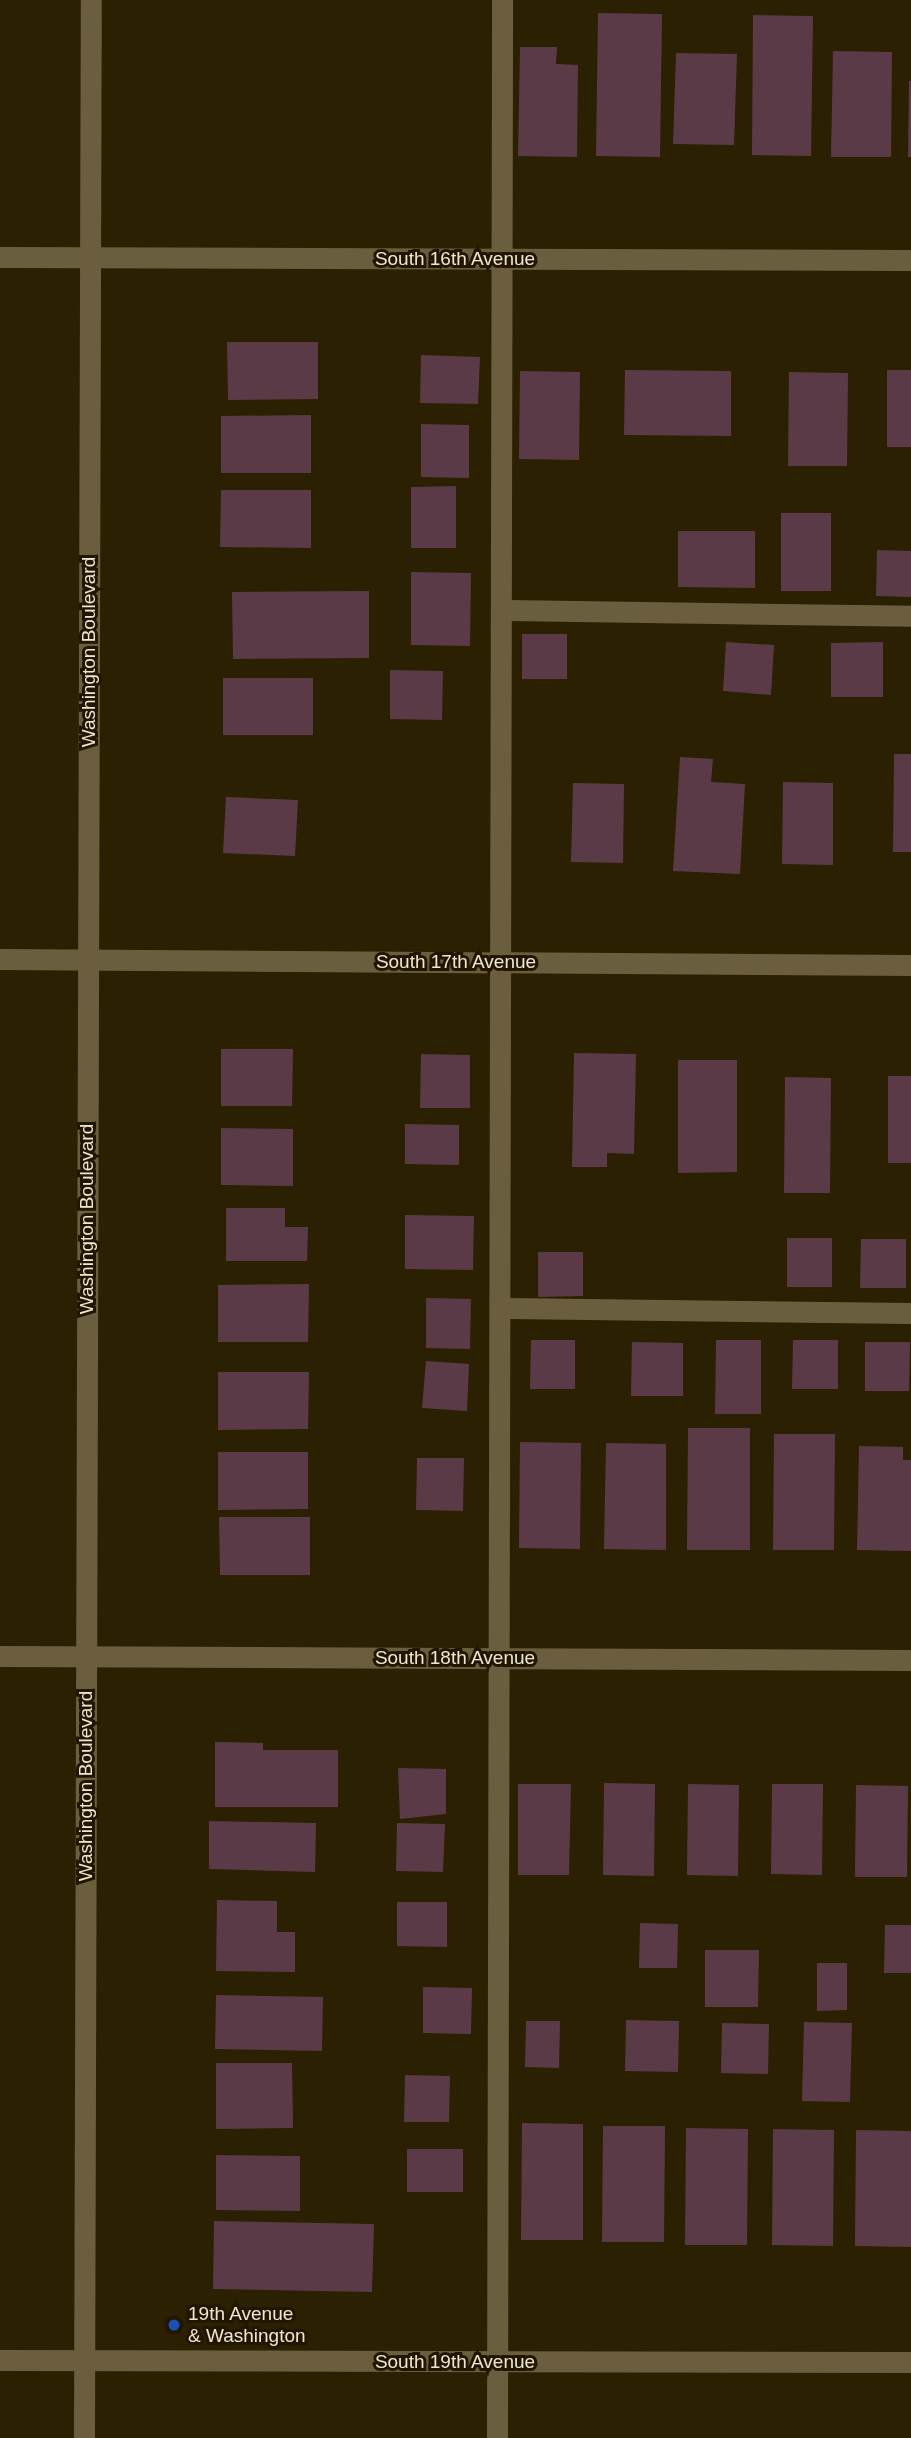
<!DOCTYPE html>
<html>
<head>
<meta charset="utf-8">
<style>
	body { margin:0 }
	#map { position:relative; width:911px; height:2438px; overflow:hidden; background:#2b2001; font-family:Helvetica,sans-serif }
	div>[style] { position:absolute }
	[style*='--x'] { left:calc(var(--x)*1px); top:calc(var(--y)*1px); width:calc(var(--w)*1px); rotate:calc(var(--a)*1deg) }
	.building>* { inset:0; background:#5a3a47 }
	.minor>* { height:21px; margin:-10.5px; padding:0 10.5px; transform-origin:10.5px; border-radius:10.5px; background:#6a5e3e }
	.dots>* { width:19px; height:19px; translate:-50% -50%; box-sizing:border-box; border:4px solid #221600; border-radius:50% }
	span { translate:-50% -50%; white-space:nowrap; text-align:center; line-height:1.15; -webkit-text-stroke:6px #221600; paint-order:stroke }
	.street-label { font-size:19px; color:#eee6d5 }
	.poi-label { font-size:19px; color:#eee6d5 }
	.left { translate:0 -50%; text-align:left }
</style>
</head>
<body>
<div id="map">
	<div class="building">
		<i style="clip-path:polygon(598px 13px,662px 14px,660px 157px,596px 156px)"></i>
		<i style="clip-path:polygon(753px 15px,813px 16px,811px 156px,752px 155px)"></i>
		<i style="clip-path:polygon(520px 47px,557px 47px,556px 64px,578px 65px,577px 157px,518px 156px)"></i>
		<i style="clip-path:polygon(833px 51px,892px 52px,891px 157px,831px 157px)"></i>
		<i style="clip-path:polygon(676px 53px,737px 54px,734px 145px,673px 144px)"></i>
		<i style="clip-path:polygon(909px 81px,911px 81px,911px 157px,908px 157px)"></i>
		<i style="clip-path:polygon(227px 342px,318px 342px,318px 399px,228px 400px)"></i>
		<i style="clip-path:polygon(421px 355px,480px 357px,478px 404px,420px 403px)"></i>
		<i style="clip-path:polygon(625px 370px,731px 371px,731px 436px,624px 435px)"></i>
		<i style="clip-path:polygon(887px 370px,911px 370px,911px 447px,887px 447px)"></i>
		<i style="clip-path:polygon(520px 371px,580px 372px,579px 460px,519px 459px)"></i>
		<i style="clip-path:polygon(789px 372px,848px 373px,847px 466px,788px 466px)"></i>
		<i style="clip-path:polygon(311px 415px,311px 473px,221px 473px,221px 416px)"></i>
		<i style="clip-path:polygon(421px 424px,469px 425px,469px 478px,421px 477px)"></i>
		<i style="clip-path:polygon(456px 486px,456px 548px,411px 548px,411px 487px)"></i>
		<i style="clip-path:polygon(221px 490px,311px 490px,311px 548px,220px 547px)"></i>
		<i style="clip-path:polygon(781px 513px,831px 513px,831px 591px,781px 591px)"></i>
		<i style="clip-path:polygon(678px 531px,755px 531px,755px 588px,678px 587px)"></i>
		<i style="clip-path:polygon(877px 550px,911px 551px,911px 597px,876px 596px)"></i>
		<i style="clip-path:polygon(411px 572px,471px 573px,470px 646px,411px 645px)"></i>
		<i style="clip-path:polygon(369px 591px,369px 658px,233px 659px,232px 592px)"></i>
		<i style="clip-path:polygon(522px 634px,567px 634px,567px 679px,522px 679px)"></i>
		<i style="clip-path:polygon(726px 642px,774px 645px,771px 695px,723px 691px)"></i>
		<i style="clip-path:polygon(883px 642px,883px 697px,831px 697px,831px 643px)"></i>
		<i style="clip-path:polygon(390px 670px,443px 671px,442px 720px,390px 719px)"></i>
		<i style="clip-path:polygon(223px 678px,313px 678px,313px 735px,223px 735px)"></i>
		<i style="clip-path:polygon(894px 754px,911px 754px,911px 852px,893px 852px)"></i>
		<i style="clip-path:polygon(680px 757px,713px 759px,711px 782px,745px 784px,740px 874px,673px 871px)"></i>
		<i style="clip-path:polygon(783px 782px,833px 783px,833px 865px,782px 864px)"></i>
		<i style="clip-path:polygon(573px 783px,624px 784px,623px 863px,571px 862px)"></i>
		<i style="clip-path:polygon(226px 797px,298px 800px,295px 856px,223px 853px)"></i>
		<i style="clip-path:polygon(221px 1049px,293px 1049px,292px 1106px,221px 1106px)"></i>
		<i style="clip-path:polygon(574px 1053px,636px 1054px,634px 1154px,607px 1153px,607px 1167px,572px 1167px)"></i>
		<i style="clip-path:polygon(421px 1054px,470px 1055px,470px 1108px,420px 1108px)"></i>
		<i style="clip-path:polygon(678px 1060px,737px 1060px,737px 1172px,678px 1173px)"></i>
		<i style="clip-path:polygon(888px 1076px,911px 1076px,911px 1163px,888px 1163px)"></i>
		<i style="clip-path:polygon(785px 1077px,831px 1078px,830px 1193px,784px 1193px)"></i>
		<i style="clip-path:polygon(405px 1124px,459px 1125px,459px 1165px,405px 1164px)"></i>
		<i style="clip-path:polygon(221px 1128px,293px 1129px,293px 1186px,221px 1185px)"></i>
		<i style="clip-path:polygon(226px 1208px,285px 1208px,285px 1227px,308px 1227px,307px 1261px,226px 1261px)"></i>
		<i style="clip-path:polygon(405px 1215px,474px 1216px,473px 1270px,405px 1269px)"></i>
		<i style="clip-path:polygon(787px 1238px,832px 1238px,832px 1287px,787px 1287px)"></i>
		<i style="clip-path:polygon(861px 1239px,906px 1239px,906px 1288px,860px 1288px)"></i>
		<i style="clip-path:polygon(538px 1252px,583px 1252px,583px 1296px,538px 1297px)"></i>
		<i style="clip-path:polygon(309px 1284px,308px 1342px,218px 1342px,218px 1285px)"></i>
		<i style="clip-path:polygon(426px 1298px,471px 1299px,470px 1349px,426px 1348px)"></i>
		<i style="clip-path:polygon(531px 1340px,575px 1340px,575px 1389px,530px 1389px)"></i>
		<i style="clip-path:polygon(716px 1340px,761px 1340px,761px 1414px,715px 1414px)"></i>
		<i style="clip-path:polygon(793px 1340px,838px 1340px,838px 1389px,792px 1389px)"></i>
		<i style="clip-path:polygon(632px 1342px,683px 1343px,683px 1396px,631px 1396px)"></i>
		<i style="clip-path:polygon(865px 1342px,910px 1342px,909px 1391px,865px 1391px)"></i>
		<i style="clip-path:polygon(426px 1361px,469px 1364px,467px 1411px,422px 1408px)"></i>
		<i style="clip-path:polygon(218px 1372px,309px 1372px,308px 1429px,218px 1430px)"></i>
		<i style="clip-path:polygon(688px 1428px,750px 1428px,750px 1550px,687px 1550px)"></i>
		<i style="clip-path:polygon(774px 1434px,835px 1434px,834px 1550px,773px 1550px)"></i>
		<i style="clip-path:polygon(520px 1442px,581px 1443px,580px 1549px,519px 1548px)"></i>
		<i style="clip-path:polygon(606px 1443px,666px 1444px,666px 1550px,604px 1549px)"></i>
		<i style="clip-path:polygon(859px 1446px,903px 1447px,903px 1460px,911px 1460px,911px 1551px,857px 1550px)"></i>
		<i style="clip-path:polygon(218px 1452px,308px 1452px,308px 1509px,218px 1510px)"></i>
		<i style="clip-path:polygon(417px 1458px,464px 1458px,463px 1511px,416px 1510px)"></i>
		<i style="clip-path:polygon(219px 1517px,310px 1517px,310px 1575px,220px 1575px)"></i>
		<i style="clip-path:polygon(215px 1742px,263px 1743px,263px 1750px,338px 1750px,338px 1807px,215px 1807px)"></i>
		<i style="clip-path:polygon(398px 1768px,446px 1769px,446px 1814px,400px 1819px)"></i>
		<i style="clip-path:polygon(604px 1783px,655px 1784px,654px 1876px,603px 1875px)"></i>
		<i style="clip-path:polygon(518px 1784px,571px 1784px,569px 1875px,518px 1875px)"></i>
		<i style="clip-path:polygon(688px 1784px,739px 1785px,738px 1876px,687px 1875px)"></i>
		<i style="clip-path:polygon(772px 1784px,823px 1784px,822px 1875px,771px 1874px)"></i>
		<i style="clip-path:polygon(856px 1785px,908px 1786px,907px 1877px,855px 1877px)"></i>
		<i style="clip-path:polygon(209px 1821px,316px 1823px,315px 1872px,209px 1869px)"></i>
		<i style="clip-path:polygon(397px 1823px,445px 1824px,443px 1872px,396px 1871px)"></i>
		<i style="clip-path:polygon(217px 1900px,277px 1901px,277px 1932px,295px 1932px,295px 1972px,216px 1971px)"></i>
		<i style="clip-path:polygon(397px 1902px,447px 1902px,447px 1947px,397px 1946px)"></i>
		<i style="clip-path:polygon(640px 1923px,678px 1924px,677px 1968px,639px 1968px)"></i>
		<i style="clip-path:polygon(885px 1925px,911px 1925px,911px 1973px,884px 1973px)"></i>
		<i style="clip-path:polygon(705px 1950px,759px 1950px,758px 2007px,705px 2007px)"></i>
		<i style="clip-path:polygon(817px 1963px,847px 1963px,847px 2010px,817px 2011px)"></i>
		<i style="clip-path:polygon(423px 1987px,472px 1988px,471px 2034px,423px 2033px)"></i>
		<i style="clip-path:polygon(216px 1995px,323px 1997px,322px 2051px,215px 2049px)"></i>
		<i style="clip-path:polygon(626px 2020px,679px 2021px,678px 2072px,625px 2071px)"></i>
		<i style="clip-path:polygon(526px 2021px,560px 2021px,559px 2068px,525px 2067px)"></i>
		<i style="clip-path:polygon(804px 2022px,852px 2023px,850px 2102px,802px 2101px)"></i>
		<i style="clip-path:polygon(722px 2023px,769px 2024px,768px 2074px,721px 2073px)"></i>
		<i style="clip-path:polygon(216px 2063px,292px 2063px,293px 2128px,216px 2129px)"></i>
		<i style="clip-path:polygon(405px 2075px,450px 2076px,449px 2122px,404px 2122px)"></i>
		<i style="clip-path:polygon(522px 2123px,583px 2124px,583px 2240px,521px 2240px)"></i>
		<i style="clip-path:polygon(603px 2126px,665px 2126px,664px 2242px,602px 2242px)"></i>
		<i style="clip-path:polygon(686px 2128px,748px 2129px,747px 2245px,685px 2245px)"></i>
		<i style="clip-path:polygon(773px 2129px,834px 2130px,833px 2246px,772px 2245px)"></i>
		<i style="clip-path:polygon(856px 2130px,911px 2131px,911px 2247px,855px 2246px)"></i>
		<i style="clip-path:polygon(407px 2149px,463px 2149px,463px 2192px,407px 2192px)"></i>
		<i style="clip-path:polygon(216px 2155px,300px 2156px,300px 2211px,216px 2210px)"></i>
		<i style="clip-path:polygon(214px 2221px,374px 2224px,372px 2292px,213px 2289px)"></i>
	</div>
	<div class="minor">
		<i style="--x:0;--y:257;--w:911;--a:0.19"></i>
		<i style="--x:501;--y:610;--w:410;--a:0.8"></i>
		<i style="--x:0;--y:959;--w:911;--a:0.38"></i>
		<i style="--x:500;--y:1308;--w:411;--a:0.7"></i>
		<i style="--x:0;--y:1656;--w:911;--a:0.25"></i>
		<i style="--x:0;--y:2360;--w:911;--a:0.13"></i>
		<i style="--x:84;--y:2438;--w:2438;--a:-89.84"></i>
		<i style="--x:497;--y:2438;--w:2438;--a:-89.88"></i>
	</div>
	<div class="dots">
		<i style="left:174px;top:2325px;background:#1a4fb4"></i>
	</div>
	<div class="street-label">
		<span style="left:455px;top:259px">South 16th Avenue</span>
		<span style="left:89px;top:652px;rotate:-90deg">Washington Boulevard</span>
		<span style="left:456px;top:962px">South 17th Avenue</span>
		<span style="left:87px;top:1219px;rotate:-90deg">Washington Boulevard</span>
		<span style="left:455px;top:1658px">South 18th Avenue</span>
		<span style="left:86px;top:1786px;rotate:-90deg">Washington Boulevard</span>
		<span style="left:455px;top:2362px">South 19th Avenue</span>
	</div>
	<div class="poi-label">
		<span class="left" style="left:188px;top:2325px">19th Avenue<br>&amp; Washington</span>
	</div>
</div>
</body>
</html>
